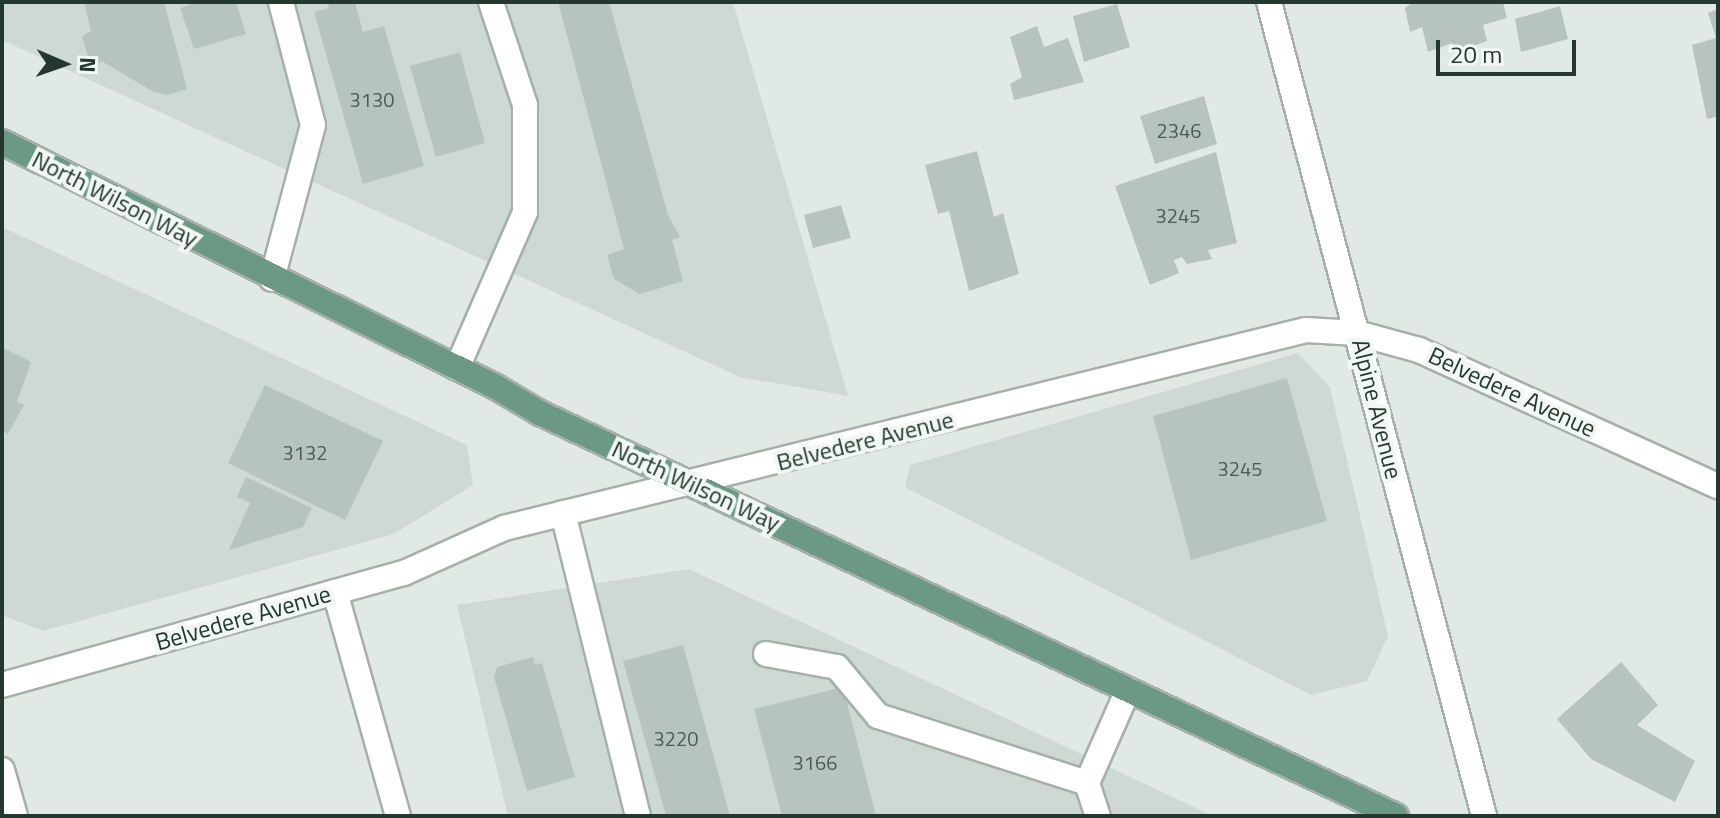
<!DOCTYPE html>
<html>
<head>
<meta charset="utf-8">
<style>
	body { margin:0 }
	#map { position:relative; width:1720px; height:818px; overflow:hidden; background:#e1e9e4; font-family:"Titillium Web",sans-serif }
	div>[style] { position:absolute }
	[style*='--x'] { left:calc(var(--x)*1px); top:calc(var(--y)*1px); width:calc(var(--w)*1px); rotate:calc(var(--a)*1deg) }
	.built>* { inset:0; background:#cfd9d3 }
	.building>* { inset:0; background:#b7c4bd }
	.roads { filter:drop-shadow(2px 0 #a5b0aa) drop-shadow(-2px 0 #a5b0aa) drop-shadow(0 2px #a5b0aa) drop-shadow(0 -2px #a5b0aa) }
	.minor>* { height:24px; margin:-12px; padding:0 12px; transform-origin:12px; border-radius:12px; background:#fff }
	.major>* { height:24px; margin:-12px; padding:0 12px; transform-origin:12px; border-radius:12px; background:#6b9985 }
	span { translate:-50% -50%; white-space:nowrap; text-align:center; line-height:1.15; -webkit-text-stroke:8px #f1f7f3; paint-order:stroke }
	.number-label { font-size:20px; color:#495b52 }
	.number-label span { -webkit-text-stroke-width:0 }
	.street-label { font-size:24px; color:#24382f }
	.frame { position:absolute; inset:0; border:4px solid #24382f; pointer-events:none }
	.north { position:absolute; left:24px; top:24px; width:80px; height:80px; -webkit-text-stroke:6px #f1f7f3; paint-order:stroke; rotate:92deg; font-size:22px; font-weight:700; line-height:32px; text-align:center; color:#24382f }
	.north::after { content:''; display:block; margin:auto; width:28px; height:36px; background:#24382f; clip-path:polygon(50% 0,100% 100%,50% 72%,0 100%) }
	.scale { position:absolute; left:1436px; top:40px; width:140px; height:36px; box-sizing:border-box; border:4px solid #24382f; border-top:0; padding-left:10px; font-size:24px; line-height:28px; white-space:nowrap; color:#24382f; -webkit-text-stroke:6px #f1f7f3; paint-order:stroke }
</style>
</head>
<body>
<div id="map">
	<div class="built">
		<i style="clip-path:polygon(2px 2px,733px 2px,848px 396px,740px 377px,2px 40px)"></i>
		<i style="clip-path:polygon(2px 227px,467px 445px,473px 485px,394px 534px,43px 631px,4px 616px)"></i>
		<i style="clip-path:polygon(1298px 353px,1330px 387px,1388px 636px,1367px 681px,1311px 695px,905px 487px,910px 465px)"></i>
		<i style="clip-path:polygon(689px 569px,1213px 816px,508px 816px,457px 605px)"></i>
	</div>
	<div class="building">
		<i style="clip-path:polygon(84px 2px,164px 2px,187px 89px,168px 95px,154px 92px,103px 62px,90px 64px,82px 36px,91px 31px)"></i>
		<i style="clip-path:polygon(196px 2px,236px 2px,246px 34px,194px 49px,180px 8px)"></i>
		<i style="clip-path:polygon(327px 2px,355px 2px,363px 32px,384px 26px,424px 166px,363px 184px,314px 12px,329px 8px)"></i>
		<i style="clip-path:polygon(558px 2px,609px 2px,668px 215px,680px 237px,672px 240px,683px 281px,640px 294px,614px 279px,607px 255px,624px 249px)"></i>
		<i style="clip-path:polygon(1413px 2px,1503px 2px,1507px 18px,1483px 25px,1487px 41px,1457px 52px,1452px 43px,1428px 52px,1422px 27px,1410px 32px,1405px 8px)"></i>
		<i style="clip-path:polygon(1117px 4px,1130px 47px,1084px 62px,1073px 16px)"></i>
		<i style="clip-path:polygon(1560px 6px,1568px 39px,1521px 52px,1515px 19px)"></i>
		<i style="clip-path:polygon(1718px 9px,1718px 116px,1707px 119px,1692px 45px,1716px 38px,1708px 13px)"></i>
		<i style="clip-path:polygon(1037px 26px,1044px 47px,1068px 38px,1084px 82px,1014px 100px,1010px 84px,1022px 77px,1010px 37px)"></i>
		<i style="clip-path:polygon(460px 52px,485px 143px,436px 157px,410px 66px)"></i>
		<i style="clip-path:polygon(1204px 96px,1217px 144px,1155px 164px,1140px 116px)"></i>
		<i style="clip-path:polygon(977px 151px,994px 217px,1003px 213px,1019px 274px,969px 291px,949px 211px,938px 214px,925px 165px)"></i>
		<i style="clip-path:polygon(1216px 152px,1237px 243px,1208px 250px,1212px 259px,1187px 264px,1182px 257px,1174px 260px,1179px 273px,1150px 285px,1115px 186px)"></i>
		<i style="clip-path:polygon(841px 205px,851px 238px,813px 248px,804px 215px)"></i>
		<i style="clip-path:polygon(2px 347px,31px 362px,17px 402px,24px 405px,8px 434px,2px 431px)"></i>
		<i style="clip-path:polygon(1287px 378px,1327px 521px,1191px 560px,1153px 416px)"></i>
		<i style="clip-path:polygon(265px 385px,383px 441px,345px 520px,228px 463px)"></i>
		<i style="clip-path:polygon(246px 477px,312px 508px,303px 527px,229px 550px,250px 503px,237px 497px)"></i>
		<i style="clip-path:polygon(683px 645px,730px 816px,666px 816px,623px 661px)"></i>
		<i style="clip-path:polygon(533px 657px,535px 665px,542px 663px,575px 777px,527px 791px,494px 677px,497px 667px)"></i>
		<i style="clip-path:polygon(1621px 662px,1658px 705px,1637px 725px,1695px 761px,1675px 802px,1591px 759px,1557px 719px)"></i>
		<i style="clip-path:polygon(843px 687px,876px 816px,782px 816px,754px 709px)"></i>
	</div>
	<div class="roads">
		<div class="minor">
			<i style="--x:1269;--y:2;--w:842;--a:75.2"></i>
			<i style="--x:272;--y:279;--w:159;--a:-75.1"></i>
			<i style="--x:313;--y:125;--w:127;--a:-104.6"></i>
			<i style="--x:457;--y:368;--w:170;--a:-66.4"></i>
			<i style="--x:525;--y:212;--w:107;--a:-90"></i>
			<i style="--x:525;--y:105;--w:108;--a:-108.3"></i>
			<i style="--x:563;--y:513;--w:312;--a:76.1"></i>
			<i style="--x:335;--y:592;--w:233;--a:74.3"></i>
			<i style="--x:766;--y:654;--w:72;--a:10.4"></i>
			<i style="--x:837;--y:667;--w:64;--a:50.1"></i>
			<i style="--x:878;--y:716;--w:219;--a:17.8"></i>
			<i style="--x:1087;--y:783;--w:102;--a:-66.2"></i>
			<i style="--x:2;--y:685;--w:417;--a:-15.6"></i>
			<i style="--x:404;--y:573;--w:110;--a:-24.2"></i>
			<i style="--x:504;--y:528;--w:826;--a:-13.87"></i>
			<i style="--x:1306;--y:330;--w:51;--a:3.4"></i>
			<i style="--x:1357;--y:333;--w:64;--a:15.3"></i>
			<i style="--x:1419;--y:350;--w:328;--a:24.5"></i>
			<i style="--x:2;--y:770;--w:48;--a:74.2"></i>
			<i style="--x:1087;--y:783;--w:35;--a:72"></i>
		</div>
		<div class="major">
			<i style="--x:2;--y:142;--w:551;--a:26.38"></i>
			<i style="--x:496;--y:387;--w:51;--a:30.6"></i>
			<i style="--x:540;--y:413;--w:946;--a:25.21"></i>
		</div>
	</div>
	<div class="number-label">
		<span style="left:372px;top:99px">3130</span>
		<span style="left:1179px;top:130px">2346</span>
		<span style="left:1178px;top:215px">3245</span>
		<span style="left:305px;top:452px">3132</span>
		<span style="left:1240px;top:468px">3245</span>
		<span style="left:676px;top:738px">3220</span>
		<span style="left:815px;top:762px">3166</span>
	</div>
	<div class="street-label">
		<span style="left:115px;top:199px;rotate:27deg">North Wilson Way</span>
		<span style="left:1512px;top:392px;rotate:25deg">Belvedere Avenue</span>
		<span style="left:1377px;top:409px;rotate:76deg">Alpine Avenue</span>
		<span style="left:865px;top:441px;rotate:-14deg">Belvedere Avenue</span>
		<span style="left:696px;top:486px;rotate:25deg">North Wilson Way</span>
		<span style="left:243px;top:618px;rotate:-16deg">Belvedere Avenue</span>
	</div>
	<div class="frame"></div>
	<div class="north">N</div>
	<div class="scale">20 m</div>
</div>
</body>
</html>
